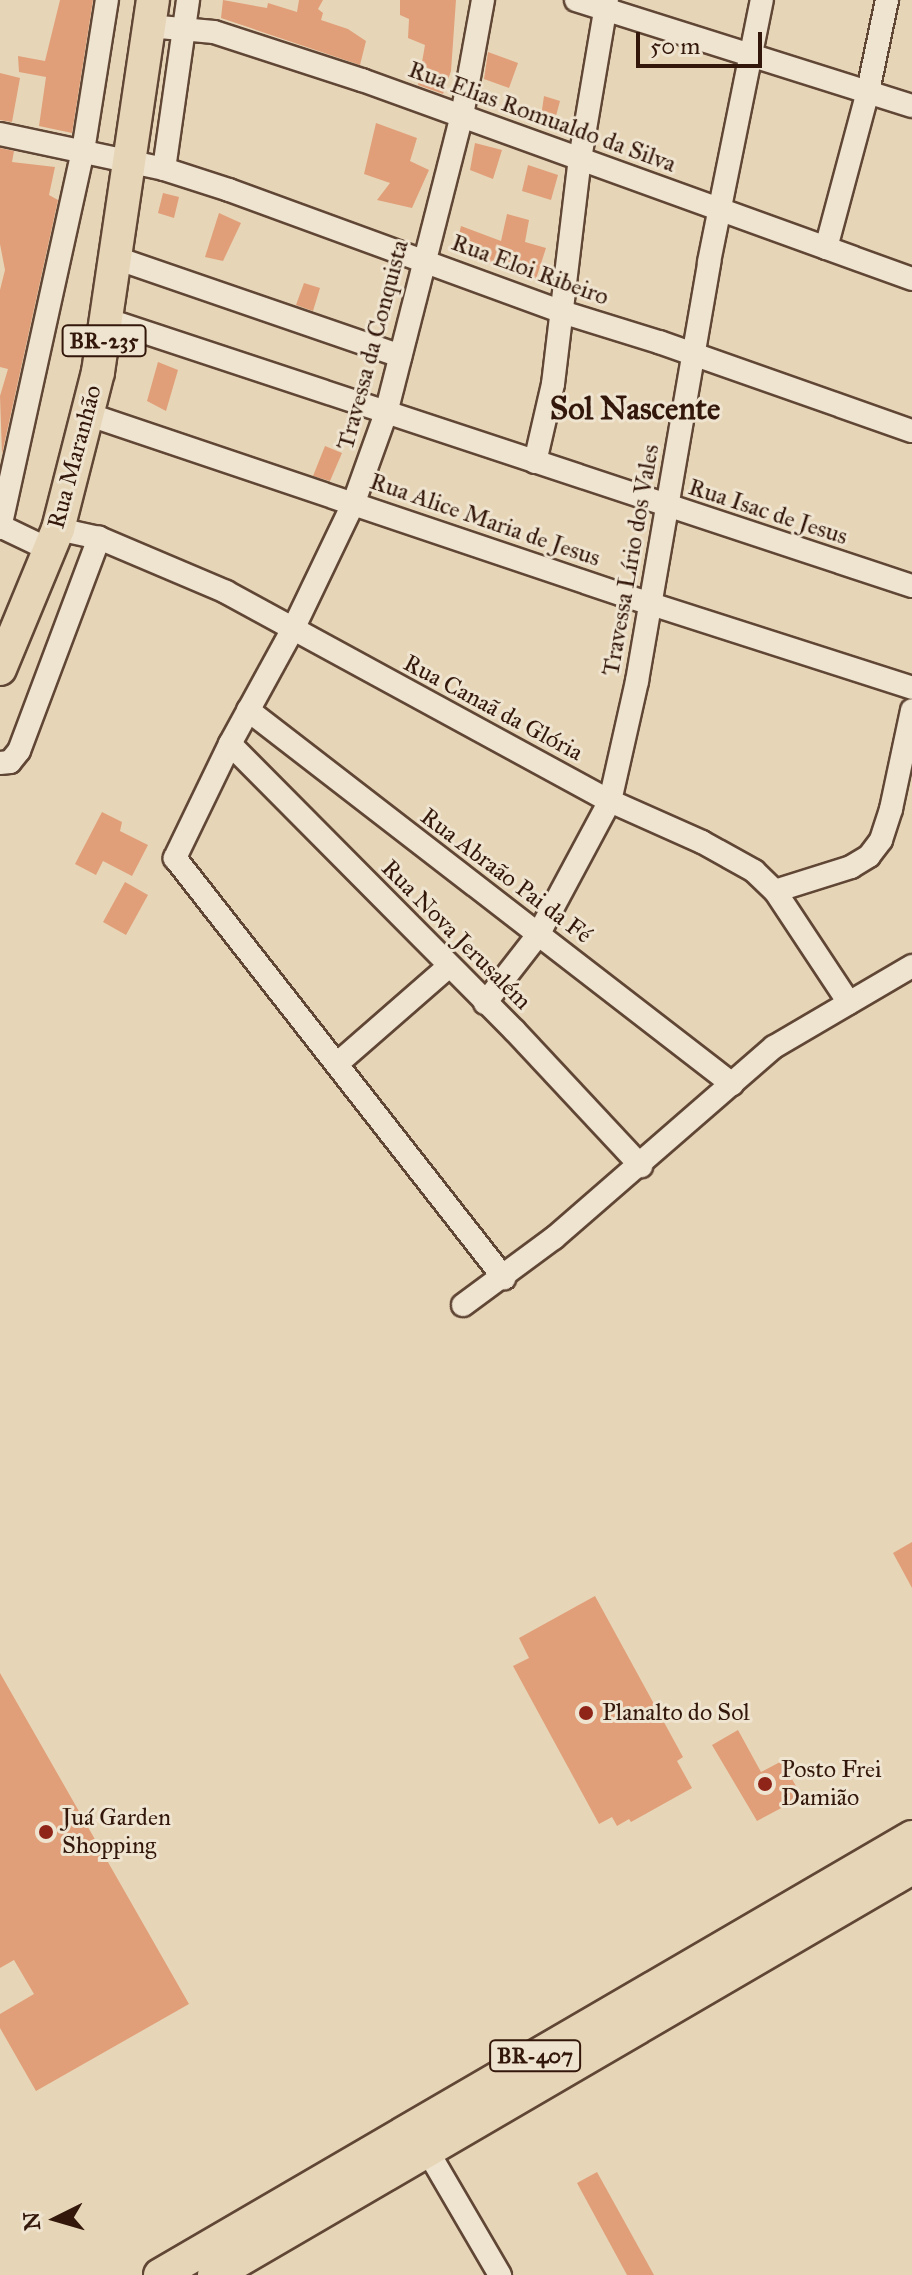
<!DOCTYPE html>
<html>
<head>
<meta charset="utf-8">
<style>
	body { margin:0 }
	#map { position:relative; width:912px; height:2275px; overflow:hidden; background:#e7d5b7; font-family:"IM FELL Great Primer",serif }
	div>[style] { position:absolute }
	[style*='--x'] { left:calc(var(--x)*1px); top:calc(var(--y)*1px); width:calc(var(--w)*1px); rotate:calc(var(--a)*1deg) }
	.building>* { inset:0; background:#e09f79 }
	.roads { filter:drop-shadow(2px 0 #604635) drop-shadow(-2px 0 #604635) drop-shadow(0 2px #604635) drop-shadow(0 -2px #604635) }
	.minor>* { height:22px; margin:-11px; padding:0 11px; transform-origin:11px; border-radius:11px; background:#efe4d0 }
	.highway>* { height:32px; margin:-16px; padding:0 16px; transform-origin:16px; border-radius:16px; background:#e7d5b7 }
	.dots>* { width:22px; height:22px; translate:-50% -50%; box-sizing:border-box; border:4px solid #efe4d0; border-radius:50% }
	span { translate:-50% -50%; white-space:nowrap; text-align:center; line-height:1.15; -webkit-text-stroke:6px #efe4d0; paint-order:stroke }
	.shield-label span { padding:2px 6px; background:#efe4d0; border:2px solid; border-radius:6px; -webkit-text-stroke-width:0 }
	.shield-label { font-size:22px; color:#33170a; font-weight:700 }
	.street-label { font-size:24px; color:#33170a }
	.poi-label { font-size:24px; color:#33170a }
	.left { translate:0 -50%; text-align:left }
	.district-label { font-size:32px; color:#33170a; font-weight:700 }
	.north { position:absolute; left:16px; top:2179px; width:80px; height:80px; -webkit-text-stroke:6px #efe4d0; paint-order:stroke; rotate:265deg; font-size:22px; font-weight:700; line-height:32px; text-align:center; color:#33170a }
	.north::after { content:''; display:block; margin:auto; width:28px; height:36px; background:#33170a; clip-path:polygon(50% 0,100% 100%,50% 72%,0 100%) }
	.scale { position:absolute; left:636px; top:32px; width:126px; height:36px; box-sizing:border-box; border:4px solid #33170a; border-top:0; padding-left:10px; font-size:24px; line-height:28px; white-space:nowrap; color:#33170a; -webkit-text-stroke:6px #efe4d0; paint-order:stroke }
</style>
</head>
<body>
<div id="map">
	<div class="building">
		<i style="clip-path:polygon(60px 0,93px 0,72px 133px,39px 126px,46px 77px,19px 72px,18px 56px,45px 61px)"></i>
		<i style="clip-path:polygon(223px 0,267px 8px,268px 3px,297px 12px,299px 0,323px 0,318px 9px,323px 13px,321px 20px,348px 29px,366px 41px,360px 65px,221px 18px)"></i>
		<i style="clip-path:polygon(400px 0,456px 0,451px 71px,443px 94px,418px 85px,425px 45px,408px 38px,409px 19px,400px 15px)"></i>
		<i style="clip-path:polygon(488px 52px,518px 63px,509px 88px,484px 79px)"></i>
		<i style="clip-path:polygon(0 73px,20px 78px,12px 122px,0 120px)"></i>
		<i style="clip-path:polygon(544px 96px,560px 101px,553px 127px,540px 124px)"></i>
		<i style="clip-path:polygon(376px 123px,417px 138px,410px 161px,429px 170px,412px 208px,377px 200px,390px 183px,364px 174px)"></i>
		<i style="clip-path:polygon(475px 143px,502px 150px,493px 179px,470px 170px)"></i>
		<i style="clip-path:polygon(0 148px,14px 151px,12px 162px,55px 167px,49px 195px,58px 200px,2px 454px,0 396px,8px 369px,0 367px,0 290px,5px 270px,0 244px)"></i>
		<i style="clip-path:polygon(528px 165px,558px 175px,551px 200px,522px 191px)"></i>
		<i style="clip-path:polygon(163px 193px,179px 197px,174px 218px,158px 213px)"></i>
		<i style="clip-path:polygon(219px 213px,241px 223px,223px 261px,205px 257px)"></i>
		<i style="clip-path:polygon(507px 214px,529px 220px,525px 242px,546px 248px,536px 279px,455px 252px,461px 226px,501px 241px)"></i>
		<i style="clip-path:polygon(304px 283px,320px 288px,313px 311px,296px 305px)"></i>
		<i style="clip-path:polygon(158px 362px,178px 370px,166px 411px,147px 401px)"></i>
		<i style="clip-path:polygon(325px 446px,342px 453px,330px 481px,313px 476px)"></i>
		<i style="clip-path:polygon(102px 812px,122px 822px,120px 831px,148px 845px,132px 876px,103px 861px,96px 875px,75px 864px)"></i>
		<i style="clip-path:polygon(125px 882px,148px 895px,126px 935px,103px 922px)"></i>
		<i style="clip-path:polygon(912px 1542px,912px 1588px,893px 1553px)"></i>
		<i style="clip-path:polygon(595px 1596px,683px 1757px,677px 1761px,692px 1788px,631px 1822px,629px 1819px,617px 1826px,612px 1817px,599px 1824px,513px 1666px,529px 1658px,519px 1638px)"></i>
		<i style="clip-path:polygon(0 1673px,189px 2004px,36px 2091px,0 2028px,0 2014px,34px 1994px,14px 1960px,0 1968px)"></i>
		<i style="clip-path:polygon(738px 1730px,761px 1772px,782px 1761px,802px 1797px,757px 1821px,712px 1745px)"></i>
		<i style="clip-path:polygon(597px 2172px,654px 2275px,627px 2275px,577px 2183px)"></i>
	</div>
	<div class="roads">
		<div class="minor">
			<i style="--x:483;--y:0;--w:117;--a:100.3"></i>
			<i style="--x:462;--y:115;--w:308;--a:104.3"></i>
			<i style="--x:386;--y:413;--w:95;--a:109.8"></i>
			<i style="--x:354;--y:502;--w:139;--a:115.6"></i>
			<i style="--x:294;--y:627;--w:133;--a:118.7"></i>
			<i style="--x:230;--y:744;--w:127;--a:115.8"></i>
			<i style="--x:175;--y:858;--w:534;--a:51.93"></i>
			<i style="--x:576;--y:0;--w:352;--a:17.5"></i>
			<i style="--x:149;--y:26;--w:65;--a:5.3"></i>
			<i style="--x:214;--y:32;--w:156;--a:18"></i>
			<i style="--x:362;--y:80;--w:585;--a:19.89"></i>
			<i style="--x:0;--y:134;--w:168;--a:12"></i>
			<i style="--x:164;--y:169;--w:68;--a:17.9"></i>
			<i style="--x:229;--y:190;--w:355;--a:20.1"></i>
			<i style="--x:562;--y:312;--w:102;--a:17.2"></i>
			<i style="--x:659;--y:342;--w:268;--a:19.4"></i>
			<i style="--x:164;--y:169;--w:171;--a:-81.9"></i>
			<i style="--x:826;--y:248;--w:163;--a:-75"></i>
			<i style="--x:868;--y:91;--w:93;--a:-78.2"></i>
			<i style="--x:116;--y:258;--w:301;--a:19"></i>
			<i style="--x:108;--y:320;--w:847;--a:18.31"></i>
			<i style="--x:87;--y:414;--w:566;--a:18.66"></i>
			<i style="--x:623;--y:595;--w:304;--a:17.8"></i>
			<i style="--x:535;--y:462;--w:80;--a:-77"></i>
			<i style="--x:553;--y:384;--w:227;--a:-83.2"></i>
			<i style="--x:580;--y:159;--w:161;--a:-80.4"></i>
			<i style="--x:0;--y:526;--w:53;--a:25.6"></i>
			<i style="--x:0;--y:528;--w:386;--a:-77.6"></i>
			<i style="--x:83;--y:151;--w:153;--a:-81"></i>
			<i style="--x:58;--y:529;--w:42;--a:12.4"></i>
			<i style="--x:99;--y:538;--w:138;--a:23"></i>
			<i style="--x:226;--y:592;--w:437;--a:28.6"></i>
			<i style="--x:610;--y:801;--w:101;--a:24"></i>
			<i style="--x:702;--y:842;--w:60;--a:29.1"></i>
			<i style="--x:754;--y:871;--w:29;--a:44"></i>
			<i style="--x:775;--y:891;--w:134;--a:56.5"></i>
			<i style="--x:248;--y:710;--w:612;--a:37.69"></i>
			<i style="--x:230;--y:744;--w:404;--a:45.2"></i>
			<i style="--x:515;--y:1031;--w:185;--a:47"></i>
			<i style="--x:0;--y:763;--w:10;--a:-6"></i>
			<i style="--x:10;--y:762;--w:14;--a:-51"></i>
			<i style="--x:19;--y:751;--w:228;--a:-69.4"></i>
			<i style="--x:775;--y:891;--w:80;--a:-17.5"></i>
			<i style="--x:851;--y:867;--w:21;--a:-31"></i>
			<i style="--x:869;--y:856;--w:20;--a:-53"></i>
			<i style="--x:881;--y:840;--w:33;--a:-72"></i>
			<i style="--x:891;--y:809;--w:101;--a:-78"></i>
			<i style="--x:485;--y:1003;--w:86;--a:-52.1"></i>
			<i style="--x:538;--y:935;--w:152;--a:-61.8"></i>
			<i style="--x:610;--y:801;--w:123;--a:-77.3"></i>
			<i style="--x:637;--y:681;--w:425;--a:-80.2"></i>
			<i style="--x:709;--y:262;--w:267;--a:-78.6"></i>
			<i style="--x:338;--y:1063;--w:146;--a:-41.1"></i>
			<i style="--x:463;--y:1305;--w:113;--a:-36.4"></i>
			<i style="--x:554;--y:1238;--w:291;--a:-41"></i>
			<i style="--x:774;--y:1047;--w:160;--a:-30.4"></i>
			<i style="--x:427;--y:2150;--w:145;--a:59.7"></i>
		</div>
		<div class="highway">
			<i style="--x:0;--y:669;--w:152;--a:-67.5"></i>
			<i style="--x:58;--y:529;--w:162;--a:-75.7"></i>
			<i style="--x:98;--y:372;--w:376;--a:-81.6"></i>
			<i style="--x:160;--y:2275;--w:870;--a:-30.22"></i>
			<i style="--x:214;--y:2275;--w:808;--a:-30.25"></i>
		</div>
	</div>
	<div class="dots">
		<i style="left:586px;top:1713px;background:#8f2418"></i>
		<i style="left:765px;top:1784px;background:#8f2418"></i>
		<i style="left:46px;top:1832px;background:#8f2418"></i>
	</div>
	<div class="shield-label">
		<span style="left:104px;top:341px">BR-235</span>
		<span style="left:535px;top:2056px">BR-407</span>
	</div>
	<div class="street-label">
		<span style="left:542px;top:117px;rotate:20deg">Rua Elias Romualdo da Silva</span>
		<span style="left:530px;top:270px;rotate:20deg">Rua Eloi Ribeiro</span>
		<span style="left:373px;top:345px;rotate:-75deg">Travessa da Conquista</span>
		<span style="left:75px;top:457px;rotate:-75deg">Rua Maranhão</span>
		<span style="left:768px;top:512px;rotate:18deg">Rua Isac de Jesus</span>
		<span style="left:485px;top:520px;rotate:19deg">Rua Alice Maria de Jesus</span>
		<span style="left:631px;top:560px;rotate:-80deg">Travessa Lírio dos Vales</span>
		<span style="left:493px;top:708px;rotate:28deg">Rua Canaã da Glória</span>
		<span style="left:506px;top:876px;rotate:37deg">Rua Abraão Pai da Fé</span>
		<span style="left:456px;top:935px;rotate:45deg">Rua Nova Jerusalém</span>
	</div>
	<div class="poi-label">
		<span class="left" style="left:602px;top:1713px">Planalto do Sol</span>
		<span class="left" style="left:781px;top:1784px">Posto Frei<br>Damião</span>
		<span class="left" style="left:62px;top:1832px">Juá Garden<br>Shopping</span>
	</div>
	<div class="district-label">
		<span style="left:635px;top:409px">Sol Nascente</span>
	</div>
	<div class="north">N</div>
	<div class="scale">50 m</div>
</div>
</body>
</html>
